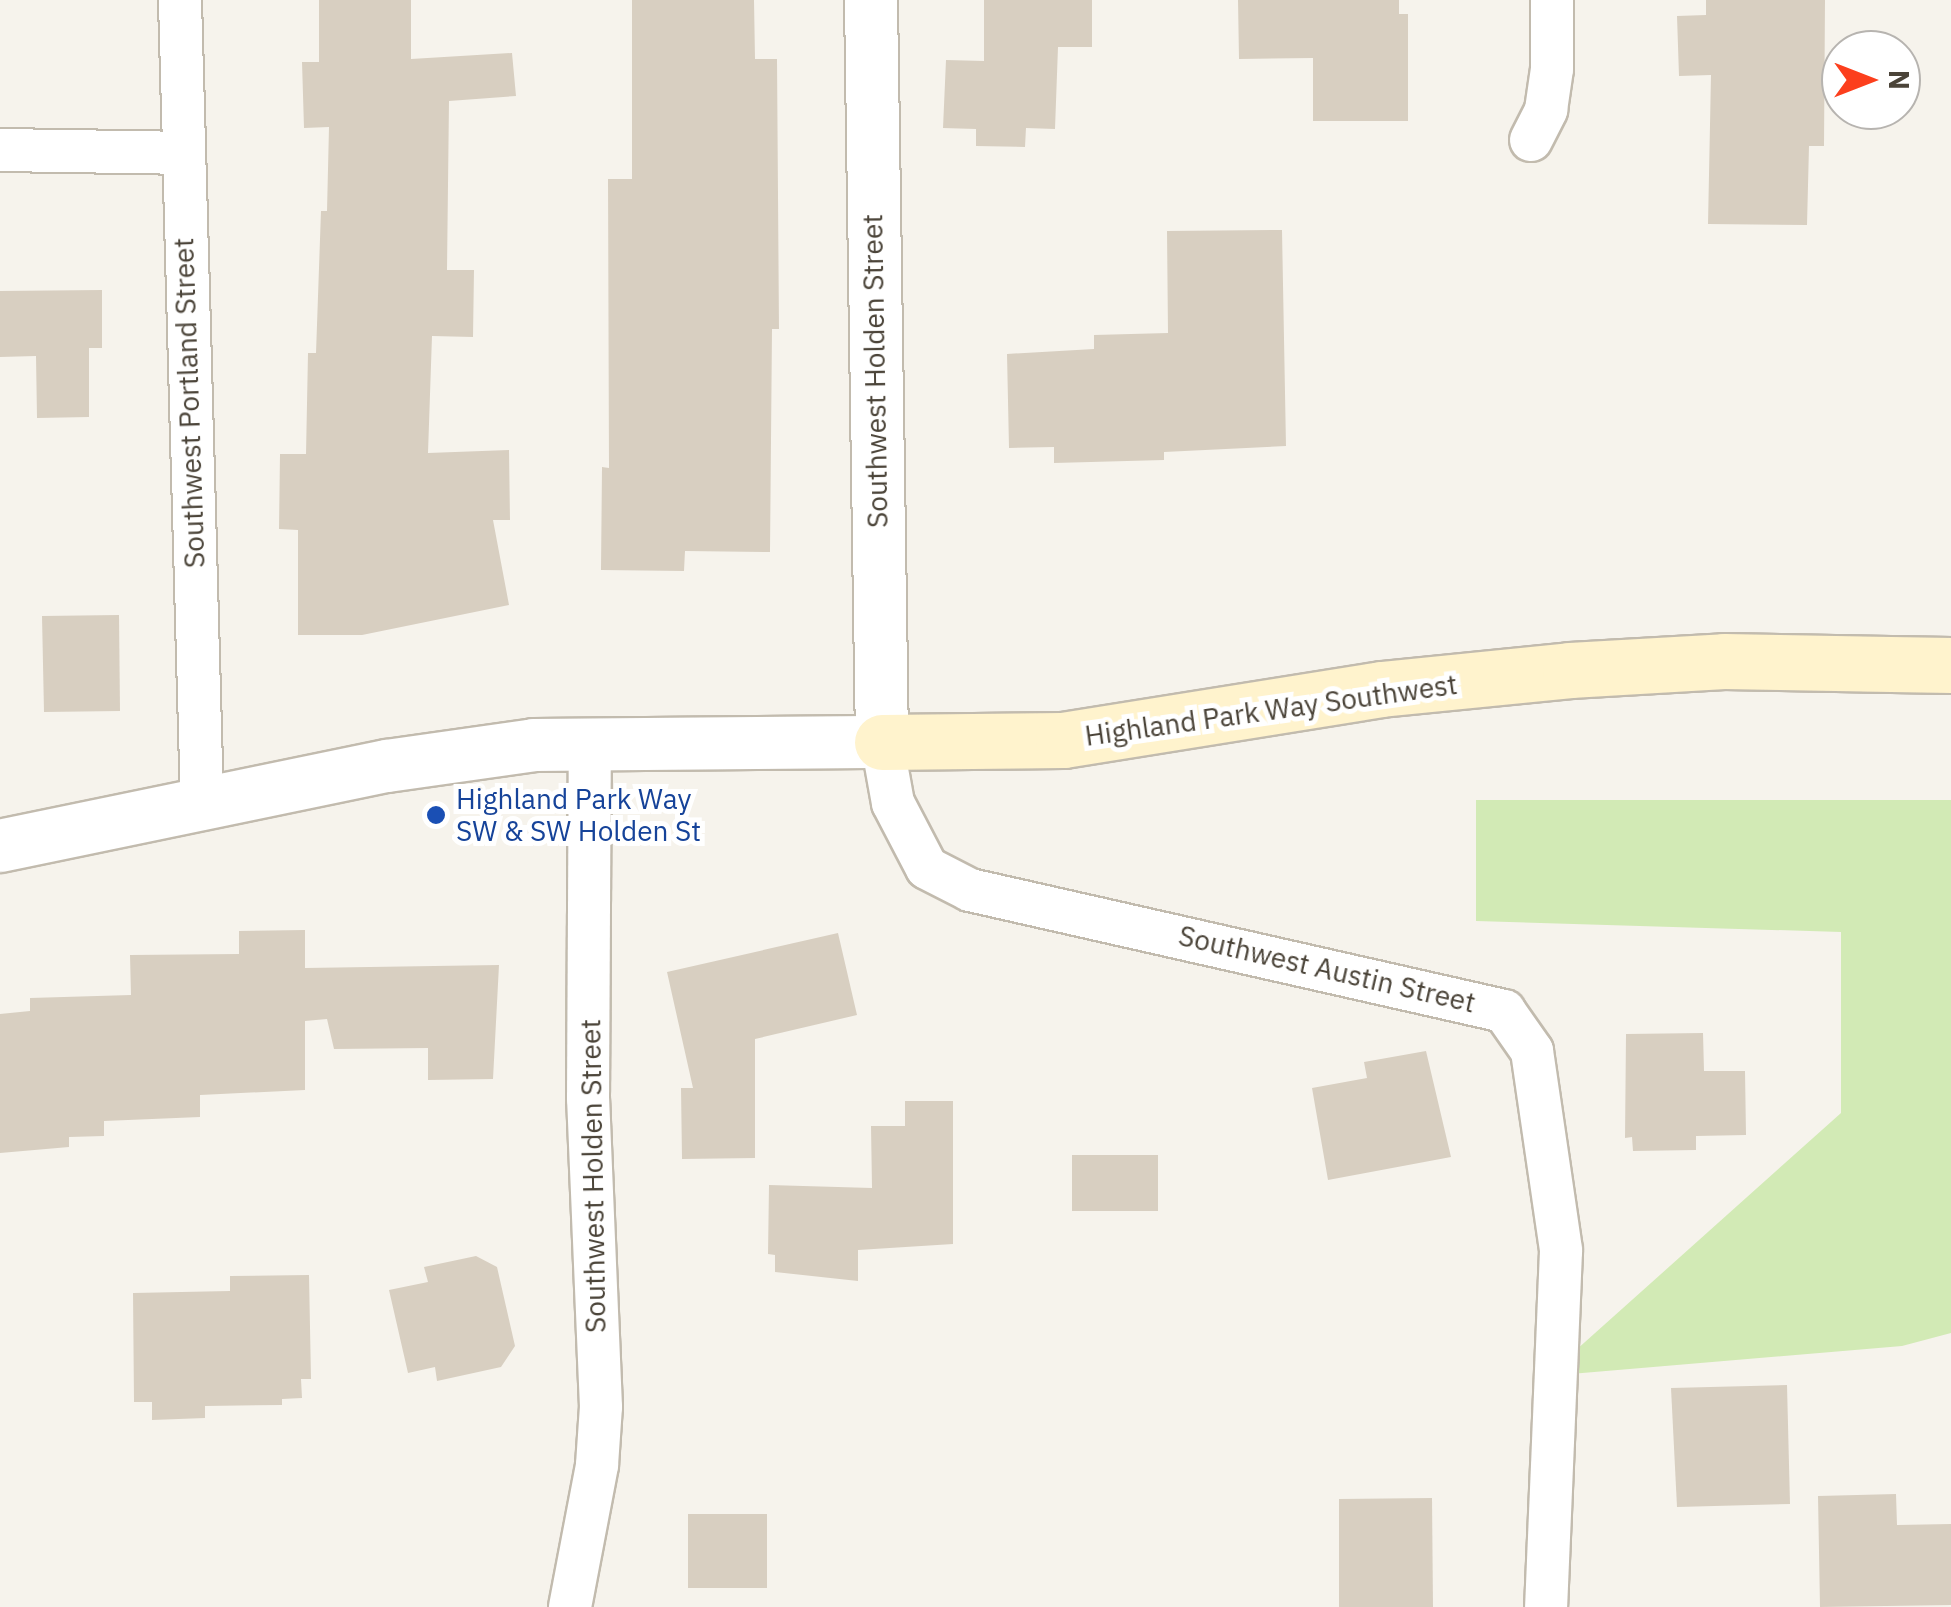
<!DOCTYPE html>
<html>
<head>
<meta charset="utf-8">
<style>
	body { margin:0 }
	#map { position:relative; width:1951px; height:1607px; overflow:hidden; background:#f6f3ec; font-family:"IBM Plex Sans",sans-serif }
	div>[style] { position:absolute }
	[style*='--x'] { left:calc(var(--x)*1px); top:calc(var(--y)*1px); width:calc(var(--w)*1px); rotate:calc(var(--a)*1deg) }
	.green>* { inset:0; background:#d2eab5 }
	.building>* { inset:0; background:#d8cfc1 }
	.roads { filter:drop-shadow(2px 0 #c2bbae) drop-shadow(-2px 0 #c2bbae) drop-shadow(0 2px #c2bbae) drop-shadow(0 -2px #c2bbae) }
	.minor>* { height:42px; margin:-21px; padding:0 21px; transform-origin:21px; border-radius:21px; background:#fff }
	.tertiary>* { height:52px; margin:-26px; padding:0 26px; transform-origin:26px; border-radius:26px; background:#fff }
	.secondary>* { height:55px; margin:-27.5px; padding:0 27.5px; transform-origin:27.5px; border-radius:27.5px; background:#fff3cd }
	.dots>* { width:28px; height:28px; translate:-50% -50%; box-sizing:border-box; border:5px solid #fff; border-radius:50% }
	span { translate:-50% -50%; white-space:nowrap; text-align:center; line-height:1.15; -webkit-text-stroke:10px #fff; paint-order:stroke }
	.street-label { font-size:28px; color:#4b4439 }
	.transit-label { font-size:28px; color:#164399 }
	.left { translate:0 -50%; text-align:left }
	.north { position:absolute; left:1821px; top:30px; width:100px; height:100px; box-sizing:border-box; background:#fff; border:2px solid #b7b4b0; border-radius:50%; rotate:90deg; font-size:28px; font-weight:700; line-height:40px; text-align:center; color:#4b4439 }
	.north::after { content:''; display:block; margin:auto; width:35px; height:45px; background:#fc3f1d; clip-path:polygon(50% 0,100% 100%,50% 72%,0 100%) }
</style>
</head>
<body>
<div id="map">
	<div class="green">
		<i style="clip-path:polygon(1476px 800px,1951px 800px,1951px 1333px,1902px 1346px,1547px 1376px,1841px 1113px,1841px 932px,1476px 921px)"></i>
	</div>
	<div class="building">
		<i style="clip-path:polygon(319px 0,411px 0,411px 59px,512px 53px,516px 96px,449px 101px,447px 270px,474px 270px,473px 337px,432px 336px,428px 453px,509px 450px,510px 520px,493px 520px,509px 605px,362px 635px,298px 635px,298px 530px,279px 529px,280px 454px,306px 454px,308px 353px,316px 353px,321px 211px,327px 211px,329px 127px,304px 128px,302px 62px,319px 62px)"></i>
		<i style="clip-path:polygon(632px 0,754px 0,755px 59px,777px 59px,779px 329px,772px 329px,770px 552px,685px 551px,684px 571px,601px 570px,602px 467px,609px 468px,608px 179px,632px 179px)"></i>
		<i style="clip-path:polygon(984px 0,1092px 0,1092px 47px,1058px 47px,1055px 129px,1026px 128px,1025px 147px,976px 146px,976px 129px,943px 128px,946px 60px,984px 61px)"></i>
		<i style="clip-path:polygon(1238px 0,1399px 0,1399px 14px,1408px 14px,1408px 121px,1313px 121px,1313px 58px,1239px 59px)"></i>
		<i style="clip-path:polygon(1706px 0,1825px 0,1824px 146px,1809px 146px,1807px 225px,1708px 224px,1711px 75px,1679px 76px,1677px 16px,1706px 15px)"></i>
		<i style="clip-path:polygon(1282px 230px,1286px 446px,1164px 452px,1164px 460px,1054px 463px,1054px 447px,1009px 448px,1007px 354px,1094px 349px,1094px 335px,1168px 333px,1167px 231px)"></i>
		<i style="clip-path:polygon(102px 290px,102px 348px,89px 348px,89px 417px,37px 418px,36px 356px,0 357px,0 291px)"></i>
		<i style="clip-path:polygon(119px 615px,120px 711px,44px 712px,42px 616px)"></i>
		<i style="clip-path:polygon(305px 930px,305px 968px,499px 965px,493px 1079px,428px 1080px,428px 1048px,334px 1049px,327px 1019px,305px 1021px,305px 1090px,200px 1095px,200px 1117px,104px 1121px,104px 1136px,69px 1137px,69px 1147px,0 1153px,0 1014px,30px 1011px,30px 998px,131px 995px,130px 955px,239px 954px,239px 931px)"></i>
		<i style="clip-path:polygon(838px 933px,857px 1015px,755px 1039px,755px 1158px,682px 1159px,681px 1088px,693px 1088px,667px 972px)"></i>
		<i style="clip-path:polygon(1703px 1033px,1704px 1071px,1745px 1071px,1746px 1135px,1696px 1136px,1696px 1150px,1633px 1151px,1632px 1137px,1625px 1138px,1626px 1034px)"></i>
		<i style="clip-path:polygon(1426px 1051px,1451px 1157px,1328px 1180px,1312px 1088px,1367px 1078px,1364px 1062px)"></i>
		<i style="clip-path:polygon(905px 1101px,953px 1101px,953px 1244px,858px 1250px,858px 1281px,775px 1272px,775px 1255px,768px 1254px,769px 1185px,872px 1188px,871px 1126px,905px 1126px)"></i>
		<i style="clip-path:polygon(1072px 1155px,1158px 1155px,1158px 1211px,1072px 1211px)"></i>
		<i style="clip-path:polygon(476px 1256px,497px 1267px,515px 1346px,501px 1367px,437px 1381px,435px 1367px,408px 1373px,389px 1290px,428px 1282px,424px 1267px)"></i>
		<i style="clip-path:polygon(309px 1275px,311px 1379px,301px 1379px,302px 1398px,282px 1399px,282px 1405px,205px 1406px,205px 1418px,152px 1420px,152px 1402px,134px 1402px,133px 1293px,230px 1291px,230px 1276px)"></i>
		<i style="clip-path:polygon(1787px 1385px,1790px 1504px,1677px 1507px,1671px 1388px)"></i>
		<i style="clip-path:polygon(1896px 1494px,1897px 1525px,1951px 1524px,1951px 1605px,1820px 1607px,1818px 1496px)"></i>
		<i style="clip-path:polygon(1432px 1498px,1433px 1607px,1339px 1607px,1339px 1499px)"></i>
		<i style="clip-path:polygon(688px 1514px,767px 1514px,767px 1588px,688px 1588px)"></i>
	</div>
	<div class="roads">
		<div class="minor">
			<i style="--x:180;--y:0;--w:805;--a:88.43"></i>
			<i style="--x:1531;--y:140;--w:34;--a:-63"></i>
			<i style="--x:1546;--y:110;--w:41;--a:-81.7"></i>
			<i style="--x:1552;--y:69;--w:69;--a:-90"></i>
			<i style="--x:0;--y:150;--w:182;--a:0.9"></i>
			<i style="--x:882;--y:742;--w:62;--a:79.8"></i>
			<i style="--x:893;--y:803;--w:73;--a:62.4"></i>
			<i style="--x:927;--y:868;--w:48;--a:27.1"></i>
			<i style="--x:970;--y:890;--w:548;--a:12.77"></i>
			<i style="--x:1504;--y:1011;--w:49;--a:55"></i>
			<i style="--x:1532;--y:1051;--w:202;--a:81.7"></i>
			<i style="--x:1561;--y:1251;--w:356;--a:92.4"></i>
			<i style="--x:570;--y:1607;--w:145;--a:-79.2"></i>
			<i style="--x:597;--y:1465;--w:58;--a:-86.1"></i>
			<i style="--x:601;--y:1407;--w:308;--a:-92.4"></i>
			<i style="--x:588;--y:1099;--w:357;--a:-89.7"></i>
		</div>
		<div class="tertiary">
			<i style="--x:0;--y:846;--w:395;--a:-11.7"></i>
			<i style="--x:387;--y:766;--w:148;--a:-8.1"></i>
			<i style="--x:534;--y:745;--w:348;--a:-0.5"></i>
			<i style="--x:882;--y:742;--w:742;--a:-90.85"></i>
		</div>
		<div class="secondary">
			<i style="--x:882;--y:742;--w:181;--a:-0.6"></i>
			<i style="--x:1063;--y:740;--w:322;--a:-9.1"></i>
			<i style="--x:1381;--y:689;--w:190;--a:-5.7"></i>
			<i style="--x:1570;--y:670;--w:154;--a:-3.3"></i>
			<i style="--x:1724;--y:661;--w:227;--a:1"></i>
		</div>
	</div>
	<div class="dots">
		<i style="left:436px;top:815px;background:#1a4fb4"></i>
	</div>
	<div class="street-label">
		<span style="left:875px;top:371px;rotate:-91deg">Southwest Holden Street</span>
		<span style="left:189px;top:403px;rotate:-92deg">Southwest Portland Street</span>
		<span style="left:1271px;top:710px;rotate:-8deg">Highland Park Way Southwest</span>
		<span style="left:1327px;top:969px;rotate:13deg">Southwest Austin Street</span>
		<span style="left:593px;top:1176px;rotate:-91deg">Southwest Holden Street</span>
	</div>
	<div class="transit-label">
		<span class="left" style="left:456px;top:815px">Highland Park Way<br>SW &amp; SW Holden St</span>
	</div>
	<div class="north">N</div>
</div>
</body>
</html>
